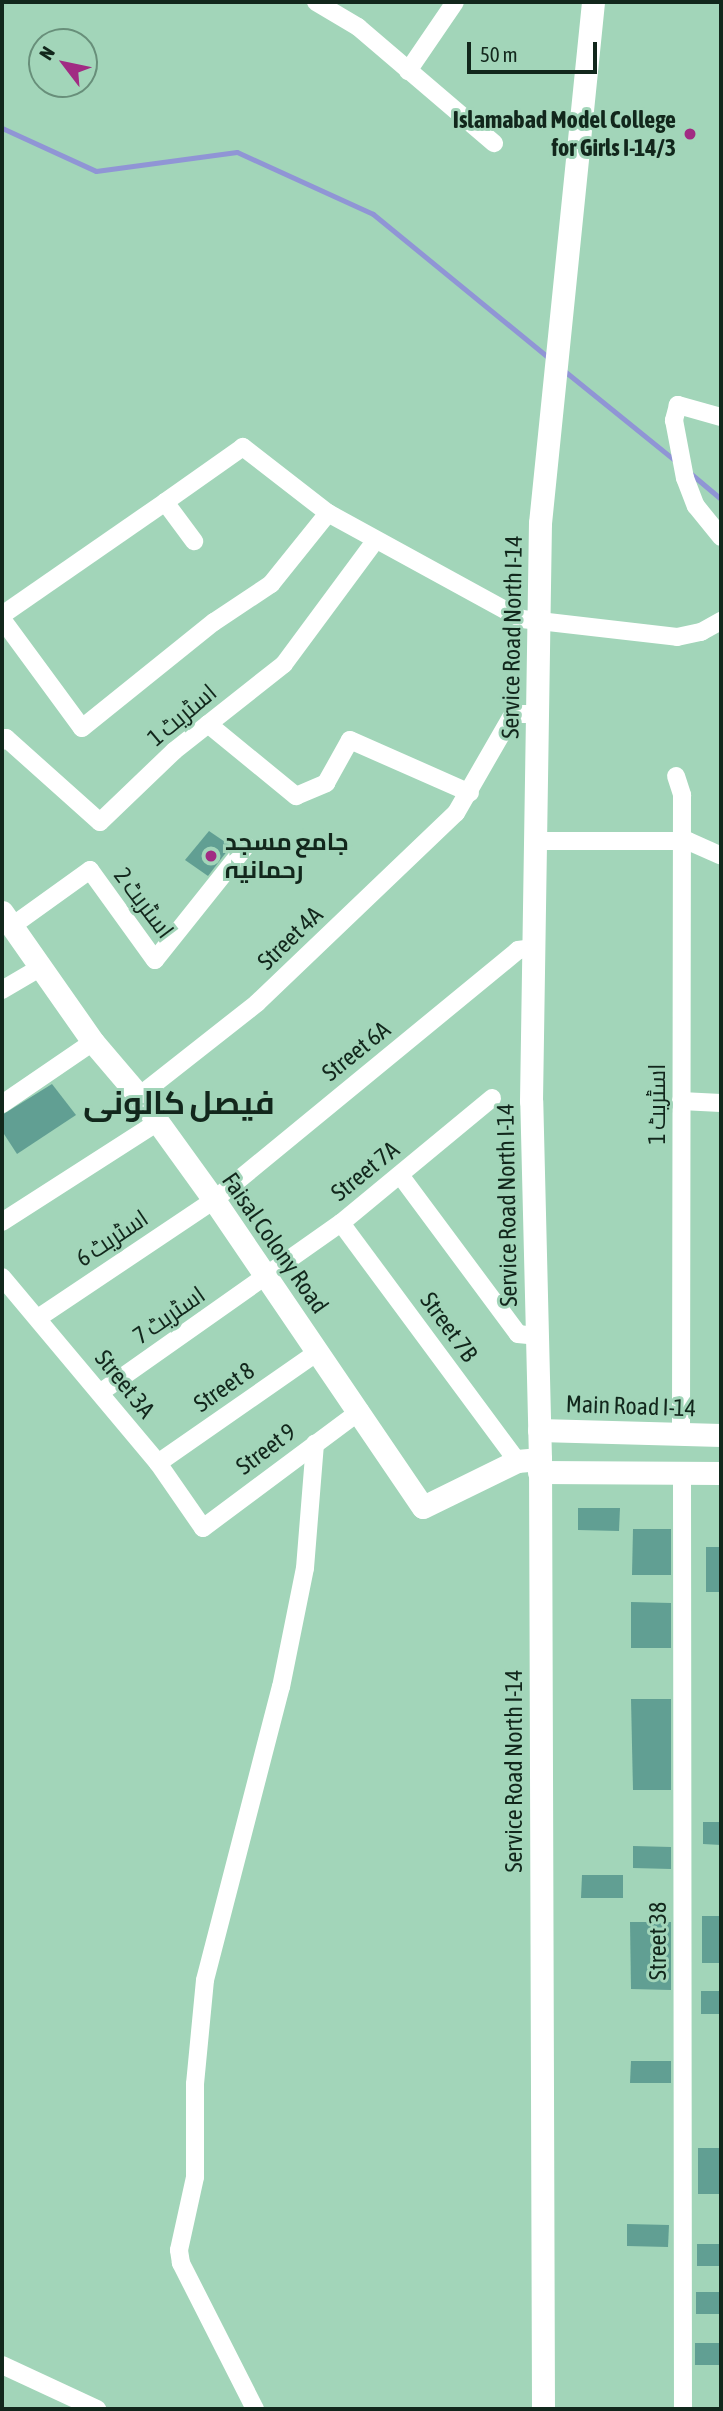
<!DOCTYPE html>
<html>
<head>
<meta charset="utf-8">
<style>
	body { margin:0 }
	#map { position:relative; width:723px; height:2411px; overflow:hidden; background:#a2d5b9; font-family:"Asap Condensed",Cairo,sans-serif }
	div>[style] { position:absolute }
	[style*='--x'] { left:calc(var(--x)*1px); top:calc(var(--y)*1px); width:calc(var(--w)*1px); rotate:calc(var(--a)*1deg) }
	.stream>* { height:5px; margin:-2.5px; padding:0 2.5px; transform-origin:2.5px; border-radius:2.5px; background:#9095d5 }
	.building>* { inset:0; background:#619f93 }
	.minor>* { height:18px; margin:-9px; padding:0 9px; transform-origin:9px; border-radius:9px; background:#fff }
	.major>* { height:23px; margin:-11.5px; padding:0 11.5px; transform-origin:11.5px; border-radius:11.5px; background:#fff }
	.dots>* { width:19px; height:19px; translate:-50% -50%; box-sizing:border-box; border:4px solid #a2d5b9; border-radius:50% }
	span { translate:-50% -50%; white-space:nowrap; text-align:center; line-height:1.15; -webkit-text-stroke:6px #a2d5b9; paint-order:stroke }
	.poi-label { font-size:24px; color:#12271c; font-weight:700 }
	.right { translate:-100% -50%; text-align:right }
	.left { translate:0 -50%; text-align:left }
	.street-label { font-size:24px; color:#12271c }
	.district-label { font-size:32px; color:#12271c; font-weight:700 }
	.frame { position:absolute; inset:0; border:4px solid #12271c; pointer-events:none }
	.north { position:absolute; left:28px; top:28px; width:70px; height:70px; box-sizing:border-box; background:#a2d5b9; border:2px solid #688f7a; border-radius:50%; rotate:302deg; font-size:19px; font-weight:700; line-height:28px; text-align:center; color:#12271c }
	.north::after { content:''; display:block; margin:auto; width:24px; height:32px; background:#a12b83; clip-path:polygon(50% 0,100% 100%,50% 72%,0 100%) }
	.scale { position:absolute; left:467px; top:42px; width:130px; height:32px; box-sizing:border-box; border:4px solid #12271c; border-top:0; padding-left:9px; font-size:21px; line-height:24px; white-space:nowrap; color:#12271c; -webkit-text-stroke:5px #a2d5b9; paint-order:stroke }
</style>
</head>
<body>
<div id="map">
	<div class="stream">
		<i style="--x:2;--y:128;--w:103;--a:24.6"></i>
		<i style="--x:96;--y:171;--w:142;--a:-7.7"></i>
		<i style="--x:237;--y:152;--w:149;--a:24.5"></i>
		<i style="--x:373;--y:214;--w:227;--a:39.3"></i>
		<i style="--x:562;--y:369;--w:148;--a:39"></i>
		<i style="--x:690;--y:473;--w:40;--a:40"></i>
	</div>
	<div class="building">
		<i style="clip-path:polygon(209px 831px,231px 846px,208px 876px,185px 860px)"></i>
		<i style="clip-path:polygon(52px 1084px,76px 1115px,17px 1154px,2px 1131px,2px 1115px)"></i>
		<i style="clip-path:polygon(578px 1508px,620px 1508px,619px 1531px,578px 1530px)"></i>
		<i style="clip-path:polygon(633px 1529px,671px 1529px,671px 1575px,632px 1575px)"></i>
		<i style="clip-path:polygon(706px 1547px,721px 1547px,721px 1592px,706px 1592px)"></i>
		<i style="clip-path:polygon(631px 1602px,671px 1603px,671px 1648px,631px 1648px)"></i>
		<i style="clip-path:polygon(631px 1699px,671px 1699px,671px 1790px,633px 1790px)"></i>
		<i style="clip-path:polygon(703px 1822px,721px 1822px,721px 1845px,703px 1844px)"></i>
		<i style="clip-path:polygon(633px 1846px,671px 1847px,671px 1869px,633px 1868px)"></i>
		<i style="clip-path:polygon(582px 1875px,623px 1875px,623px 1898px,581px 1898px)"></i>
		<i style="clip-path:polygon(702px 1916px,721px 1916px,721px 1963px,702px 1963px)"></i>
		<i style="clip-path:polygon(630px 1922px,671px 1922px,671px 1990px,631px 1989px)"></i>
		<i style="clip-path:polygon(701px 1991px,721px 1991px,721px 2014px,701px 2014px)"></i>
		<i style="clip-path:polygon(631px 2061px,671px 2061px,671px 2083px,630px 2083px)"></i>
		<i style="clip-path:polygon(698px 2148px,721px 2148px,721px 2194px,698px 2194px)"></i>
		<i style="clip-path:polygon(627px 2224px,669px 2225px,668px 2247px,627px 2246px)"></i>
		<i style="clip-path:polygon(697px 2244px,721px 2244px,721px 2266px,697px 2266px)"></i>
		<i style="clip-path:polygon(696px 2292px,721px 2292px,721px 2314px,696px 2314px)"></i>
		<i style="clip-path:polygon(695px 2343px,721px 2343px,721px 2365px,695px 2365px)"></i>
	</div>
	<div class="minor">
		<i style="--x:316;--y:2;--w:49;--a:30.8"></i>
		<i style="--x:358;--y:27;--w:179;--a:40.5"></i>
		<i style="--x:408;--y:71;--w:83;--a:-55.7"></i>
		<i style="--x:721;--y:417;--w:45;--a:-164.4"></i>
		<i style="--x:678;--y:405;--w:16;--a:105"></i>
		<i style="--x:674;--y:420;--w:59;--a:79.3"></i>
		<i style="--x:685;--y:478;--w:30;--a:69"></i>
		<i style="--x:696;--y:506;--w:40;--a:51"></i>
		<i style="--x:328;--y:513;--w:221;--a:28.7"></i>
		<i style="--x:522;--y:619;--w:156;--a:6.6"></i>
		<i style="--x:677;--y:637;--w:25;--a:-12"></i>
		<i style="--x:701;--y:632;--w:23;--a:-29"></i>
		<i style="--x:2;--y:615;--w:198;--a:-34.7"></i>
		<i style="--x:165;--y:502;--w:49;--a:53.4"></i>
		<i style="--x:2;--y:619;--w:135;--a:53.7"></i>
		<i style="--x:82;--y:728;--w:169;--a:-38.8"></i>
		<i style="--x:214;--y:622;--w:69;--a:-33.7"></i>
		<i style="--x:271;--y:584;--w:91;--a:-51.2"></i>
		<i style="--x:328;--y:513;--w:108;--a:-142.2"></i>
		<i style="--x:243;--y:447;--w:95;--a:144.8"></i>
		<i style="--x:208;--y:724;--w:114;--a:39.3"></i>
		<i style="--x:296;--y:796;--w:33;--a:-23"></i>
		<i style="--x:326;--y:783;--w:49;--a:-60.8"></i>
		<i style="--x:350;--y:740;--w:131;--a:23.8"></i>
		<i style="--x:2;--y:741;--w:5;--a:-37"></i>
		<i style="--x:6;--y:738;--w:126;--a:41.8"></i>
		<i style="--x:100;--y:822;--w:103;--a:-43.8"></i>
		<i style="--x:174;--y:751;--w:140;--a:-38.3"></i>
		<i style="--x:284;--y:664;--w:153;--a:-53.5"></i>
		<i style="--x:676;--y:776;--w:20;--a:72"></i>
		<i style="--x:682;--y:795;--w:639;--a:90.09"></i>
		<i style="--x:535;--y:841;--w:153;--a:0"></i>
		<i style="--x:688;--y:841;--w:36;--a:24"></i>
		<i style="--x:12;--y:926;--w:96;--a:-35.7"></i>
		<i style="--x:90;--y:870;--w:111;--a:54.2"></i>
		<i style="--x:155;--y:960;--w:146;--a:-51.4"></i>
		<i style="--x:2;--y:990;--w:45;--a:-30.5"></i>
		<i style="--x:139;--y:1096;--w:150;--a:-38.2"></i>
		<i style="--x:257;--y:1003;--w:275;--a:-43.7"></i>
		<i style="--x:456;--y:813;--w:114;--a:-60.1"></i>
		<i style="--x:513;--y:714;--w:24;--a:0"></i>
		<i style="--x:681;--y:1101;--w:40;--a:2.9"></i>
		<i style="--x:2;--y:1104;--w:110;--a:-34.3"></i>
		<i style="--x:400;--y:1175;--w:198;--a:53.4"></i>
		<i style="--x:518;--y:1334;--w:18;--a:6"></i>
		<i style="--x:2;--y:1222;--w:183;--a:-32.7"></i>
		<i style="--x:341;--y:1223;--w:296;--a:53.5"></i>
		<i style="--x:2;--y:1277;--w:243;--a:50"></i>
		<i style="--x:158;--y:1463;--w:79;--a:55.3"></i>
		<i style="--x:203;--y:1528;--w:196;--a:-36.7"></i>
		<i style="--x:38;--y:1318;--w:212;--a:-33.8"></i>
		<i style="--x:214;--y:1200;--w:394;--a:-39.4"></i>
		<i style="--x:518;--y:950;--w:16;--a:-7"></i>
		<i style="--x:101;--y:1392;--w:294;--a:-35.2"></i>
		<i style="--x:341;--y:1223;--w:196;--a:-39.6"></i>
		<i style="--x:158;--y:1463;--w:195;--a:-34.8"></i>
		<i style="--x:682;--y:1472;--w:937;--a:89.94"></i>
		<i style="--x:2;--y:2365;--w:105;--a:24.9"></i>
		<i style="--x:255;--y:2409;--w:164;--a:-116.9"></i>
		<i style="--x:181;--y:2263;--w:13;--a:-99"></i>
		<i style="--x:179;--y:2250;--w:75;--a:-77.6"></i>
		<i style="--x:195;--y:2177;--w:93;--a:-90"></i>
		<i style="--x:195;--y:2084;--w:104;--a:-84.5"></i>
		<i style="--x:205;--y:1980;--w:303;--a:-75.5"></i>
		<i style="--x:281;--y:1687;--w:121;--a:-78.6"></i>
		<i style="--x:305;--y:1568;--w:125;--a:-85.4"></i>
	</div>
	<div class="major">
		<i style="--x:2;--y:912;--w:159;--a:55"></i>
		<i style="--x:93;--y:1042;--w:71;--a:49.6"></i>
		<i style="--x:139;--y:1096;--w:128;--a:54.2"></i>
		<i style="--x:214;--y:1200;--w:371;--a:55.8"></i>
		<i style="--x:423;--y:1507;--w:105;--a:-26.1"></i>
		<i style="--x:517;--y:1461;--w:23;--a:-5"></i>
		<i style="--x:539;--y:1430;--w:182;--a:1.6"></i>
		<i style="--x:539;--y:1472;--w:182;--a:0.3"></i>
		<i style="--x:543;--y:2409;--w:950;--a:-90.18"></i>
		<i style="--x:540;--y:1459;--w:358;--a:-91.4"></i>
		<i style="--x:531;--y:1101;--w:578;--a:-89.11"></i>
		<i style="--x:540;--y:523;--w:524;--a:-84.19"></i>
	</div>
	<div class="dots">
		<i style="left:690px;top:134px;background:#a12b83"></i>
		<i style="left:211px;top:856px;background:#a12b83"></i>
	</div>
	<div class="poi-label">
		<span class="right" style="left:676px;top:134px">Islamabad Model College<br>for Girls I-14/3</span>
		<span class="left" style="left:225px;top:856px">جامع مسجد<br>رحمانیہ</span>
	</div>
	<div class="street-label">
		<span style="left:512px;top:637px;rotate:-89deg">Service Road North I-14</span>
		<span style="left:182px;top:715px;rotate:-40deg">اسٹریٹ 1</span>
		<span style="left:144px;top:903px;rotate:53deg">اسٹریٹ 2</span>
		<span style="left:290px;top:938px;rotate:-44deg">Street 4A</span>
		<span style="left:356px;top:1051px;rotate:-39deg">Street 6A</span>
		<span style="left:657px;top:1104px;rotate:-90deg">اسٹریٹ 1</span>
		<span style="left:365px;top:1171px;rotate:-39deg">Street 7A</span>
		<span style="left:507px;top:1205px;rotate:-91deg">Service Road North I-14</span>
		<span style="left:112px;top:1238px;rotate:-34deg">اسٹریٹ 6</span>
		<span style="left:275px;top:1243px;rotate:55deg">Faisal Colony Road</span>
		<span style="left:169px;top:1315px;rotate:-35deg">اسٹریٹ 7</span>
		<span style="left:449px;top:1327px;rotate:54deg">Street 7B</span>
		<span style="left:125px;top:1384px;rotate:51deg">Street 3A</span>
		<span style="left:224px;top:1387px;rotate:-35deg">Street 8</span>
		<span style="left:631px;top:1406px;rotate:2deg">Main Road I-14</span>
		<span style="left:266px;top:1449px;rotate:-37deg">Street 9</span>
		<span style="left:514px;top:1771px;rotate:-90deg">Service Road North I-14</span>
		<span style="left:658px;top:1941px;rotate:-90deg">Street 38</span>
	</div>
	<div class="district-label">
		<span style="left:179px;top:1103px">فیصل کالونی</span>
	</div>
	<div class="frame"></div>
	<div class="north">N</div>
	<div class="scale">50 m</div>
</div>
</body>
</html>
